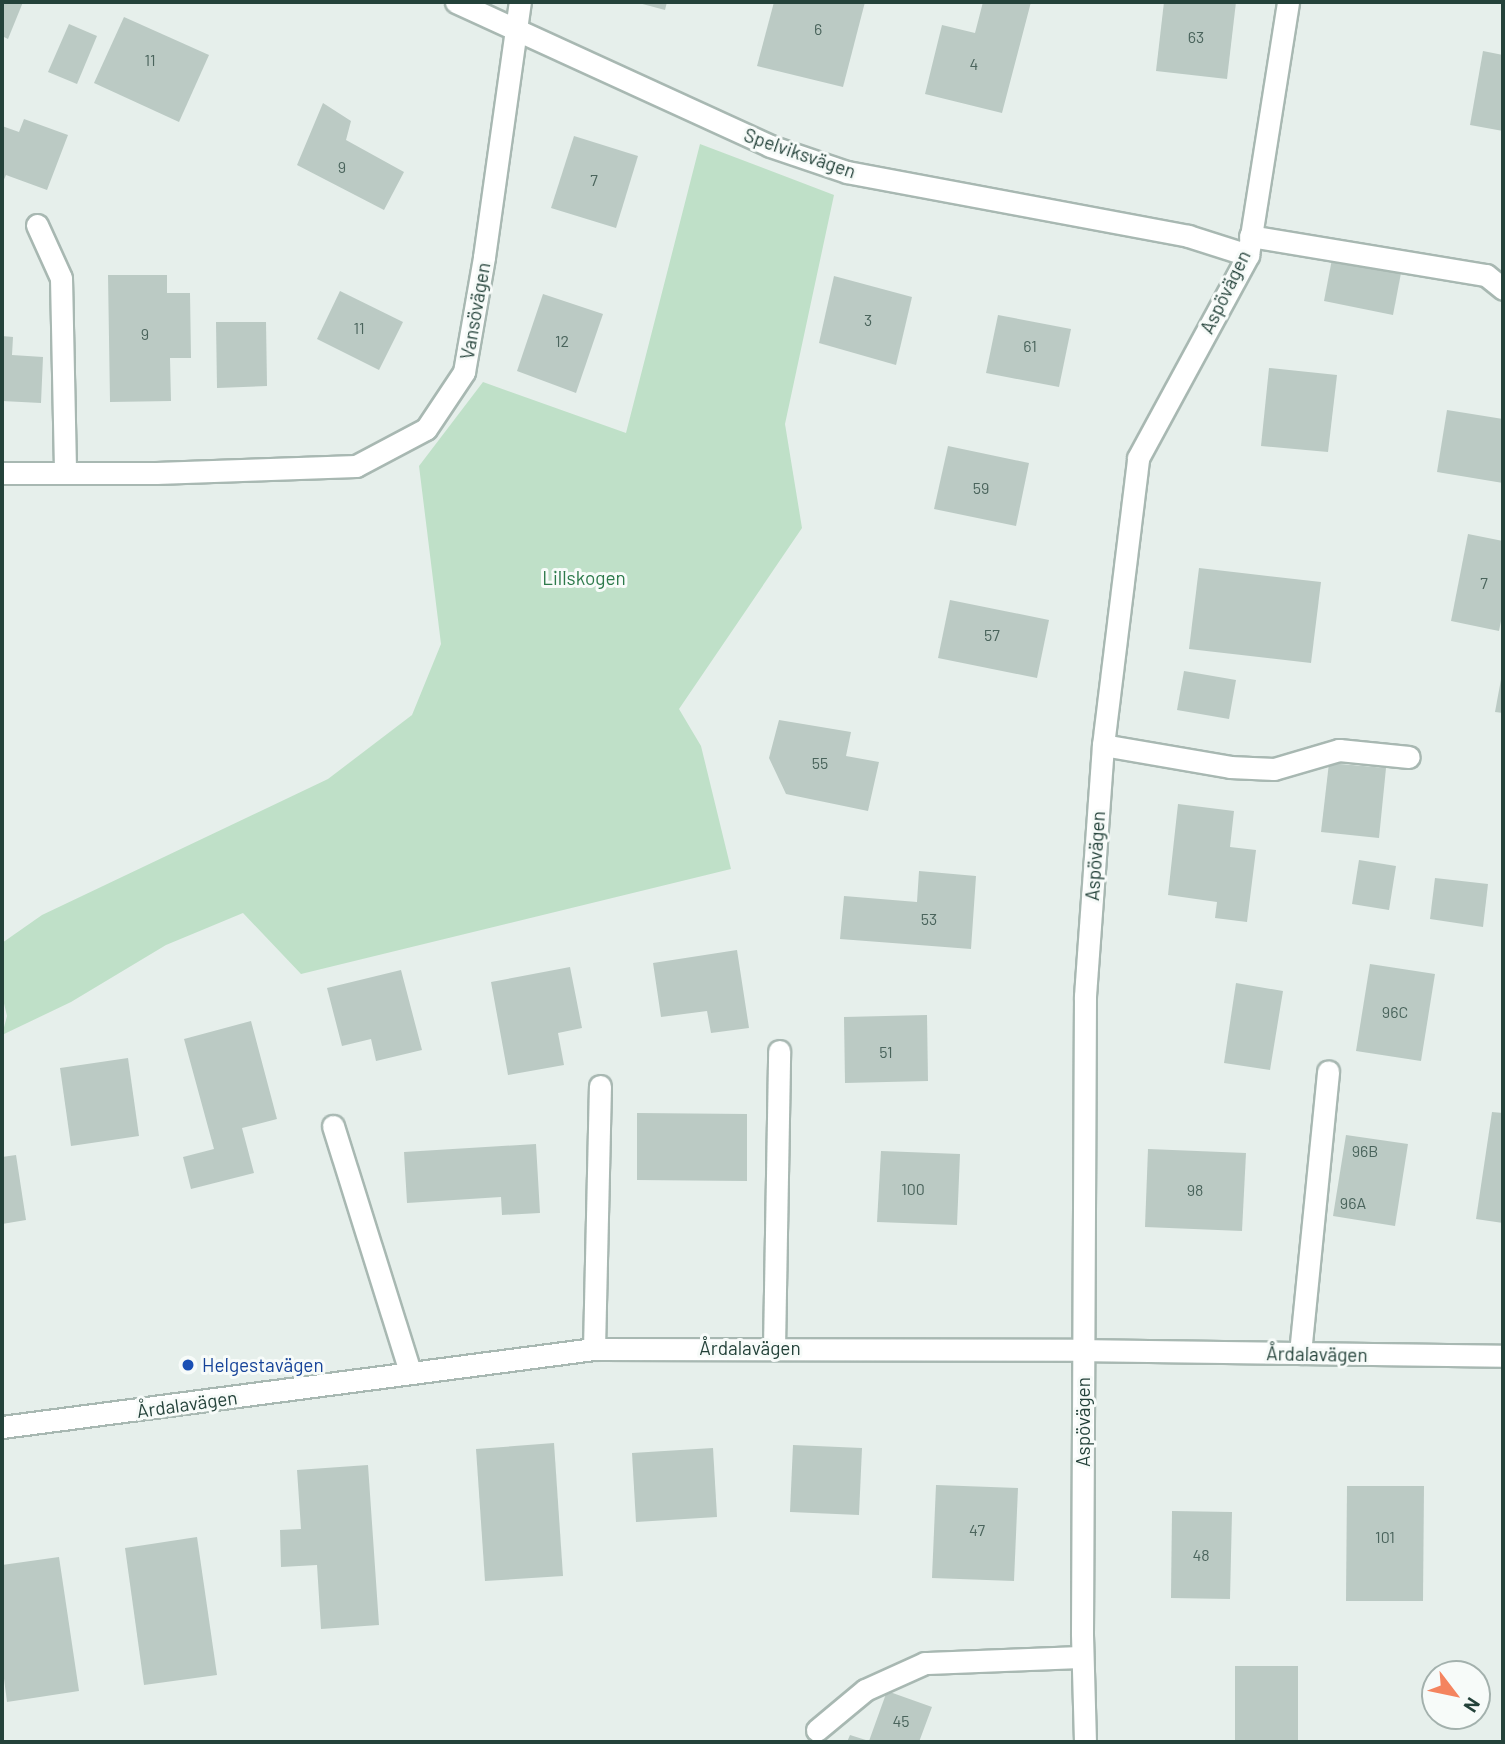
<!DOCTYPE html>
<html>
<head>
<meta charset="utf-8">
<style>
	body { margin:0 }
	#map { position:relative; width:1505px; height:1744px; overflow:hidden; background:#e6efeb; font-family:Barlow,sans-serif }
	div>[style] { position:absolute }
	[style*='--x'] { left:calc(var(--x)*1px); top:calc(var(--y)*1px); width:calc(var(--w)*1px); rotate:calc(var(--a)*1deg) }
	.green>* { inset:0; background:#bfe0c8 }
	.building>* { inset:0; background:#bbcac4 }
	.roads { filter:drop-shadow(2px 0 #a8b8b2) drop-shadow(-2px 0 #a8b8b2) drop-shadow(0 2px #a8b8b2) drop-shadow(0 -2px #a8b8b2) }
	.lane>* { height:21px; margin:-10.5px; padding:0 10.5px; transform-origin:10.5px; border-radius:10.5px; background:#fff }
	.street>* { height:21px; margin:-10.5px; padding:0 10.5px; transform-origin:10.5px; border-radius:10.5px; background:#fff }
	.dots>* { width:19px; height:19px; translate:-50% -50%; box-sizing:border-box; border:4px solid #f7fbf9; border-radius:50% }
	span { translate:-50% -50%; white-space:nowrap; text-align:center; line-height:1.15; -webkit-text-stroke:6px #f7fbf9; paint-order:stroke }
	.number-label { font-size:16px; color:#4a645c }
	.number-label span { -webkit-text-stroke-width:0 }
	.street-label { font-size:19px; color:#24423a }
	.park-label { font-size:19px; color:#2d7a4b }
	.transit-label { font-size:19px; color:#164399 }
	.left { translate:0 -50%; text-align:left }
	.frame { position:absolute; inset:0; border:4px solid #24423a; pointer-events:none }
	.north { position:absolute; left:1421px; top:1660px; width:70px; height:70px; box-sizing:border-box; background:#f7fbf9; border:2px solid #a3b1ad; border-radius:50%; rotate:122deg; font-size:19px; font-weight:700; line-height:28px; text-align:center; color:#24423a }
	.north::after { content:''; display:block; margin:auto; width:24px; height:32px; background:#f4845f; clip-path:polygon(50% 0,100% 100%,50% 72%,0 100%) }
</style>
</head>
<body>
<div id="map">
	<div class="green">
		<i style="clip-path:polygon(700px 144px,834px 195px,785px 424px,802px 528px,679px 709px,701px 746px,731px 869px,301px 974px,243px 913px,166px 945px,71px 1002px,2px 1035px,7px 1016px,2px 995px,2px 943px,42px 915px,328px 779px,412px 715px,441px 644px,419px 466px,483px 382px,626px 433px)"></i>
	</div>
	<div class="building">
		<i style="clip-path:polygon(2px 2px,23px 2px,8px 39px,2px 36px)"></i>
		<i style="clip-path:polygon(635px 2px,667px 2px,665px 10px)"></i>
		<i style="clip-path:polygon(774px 2px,865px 2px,843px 87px,757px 66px)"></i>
		<i style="clip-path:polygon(983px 2px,1031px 2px,1002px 113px,925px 94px,942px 25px,975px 33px)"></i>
		<i style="clip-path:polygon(1164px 2px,1236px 2px,1227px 79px,1156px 71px)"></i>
		<i style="clip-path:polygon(124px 17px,209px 55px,179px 122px,94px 83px)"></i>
		<i style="clip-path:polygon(69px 24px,97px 36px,77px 84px,48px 72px)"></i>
		<i style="clip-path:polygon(1483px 51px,1503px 55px,1503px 131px,1470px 125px)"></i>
		<i style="clip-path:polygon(323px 103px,351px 121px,346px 140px,404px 172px,384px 210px,297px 165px)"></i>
		<i style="clip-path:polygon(24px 119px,68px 135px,47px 190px,6px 175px,2px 184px,2px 126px,19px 132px)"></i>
		<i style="clip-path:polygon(574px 136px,638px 156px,616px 228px,551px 208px)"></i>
		<i style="clip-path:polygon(1332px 259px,1401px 273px,1393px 315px,1324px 301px)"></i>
		<i style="clip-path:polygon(108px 275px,167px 275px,167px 293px,190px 293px,191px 358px,170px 358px,171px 401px,110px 402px)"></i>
		<i style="clip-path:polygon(834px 276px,912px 297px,896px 365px,819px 343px)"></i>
		<i style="clip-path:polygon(340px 291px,403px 322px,379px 370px,317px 339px)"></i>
		<i style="clip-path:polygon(543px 294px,603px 314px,576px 393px,517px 371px)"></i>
		<i style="clip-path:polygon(998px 315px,1071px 329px,1059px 387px,986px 373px)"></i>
		<i style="clip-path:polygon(216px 322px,266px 322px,267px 386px,217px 388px)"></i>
		<i style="clip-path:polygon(2px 336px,13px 337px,12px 355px,43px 357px,41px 403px,2px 401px)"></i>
		<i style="clip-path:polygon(1269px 368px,1337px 375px,1328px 452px,1261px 446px)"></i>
		<i style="clip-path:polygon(1447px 410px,1503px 419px,1503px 483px,1437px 472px)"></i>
		<i style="clip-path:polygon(948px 446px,1029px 463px,1016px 526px,934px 509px)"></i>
		<i style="clip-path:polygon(1468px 534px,1503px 541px,1503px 611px,1499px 631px,1451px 621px)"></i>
		<i style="clip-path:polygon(1199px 568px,1321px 582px,1311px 663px,1189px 649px)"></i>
		<i style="clip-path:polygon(950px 600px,1049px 620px,1037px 678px,938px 658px)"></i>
		<i style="clip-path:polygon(1184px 671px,1236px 680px,1229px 719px,1177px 710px)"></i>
		<i style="clip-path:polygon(1502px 674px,1503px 674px,1503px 713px,1495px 712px)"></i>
		<i style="clip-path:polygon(779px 720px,851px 732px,846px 756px,879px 762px,868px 811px,786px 794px,769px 758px)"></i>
		<i style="clip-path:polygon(1329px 763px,1386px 768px,1379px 838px,1321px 832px)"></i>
		<i style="clip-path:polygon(1178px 804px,1234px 811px,1230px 847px,1256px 850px,1247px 922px,1215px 918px,1217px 902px,1168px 895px)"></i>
		<i style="clip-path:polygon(1359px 860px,1396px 866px,1389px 910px,1352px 904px)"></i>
		<i style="clip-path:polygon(919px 871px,976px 876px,971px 949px,840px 939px,844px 896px,917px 902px)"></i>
		<i style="clip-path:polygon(1435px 878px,1488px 884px,1483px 927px,1430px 919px)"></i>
		<i style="clip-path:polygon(737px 950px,749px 1028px,711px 1033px,707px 1011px,661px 1017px,653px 963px)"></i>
		<i style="clip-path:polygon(1370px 964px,1435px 974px,1421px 1061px,1356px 1051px)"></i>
		<i style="clip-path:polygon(570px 967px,582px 1028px,558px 1033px,564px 1065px,508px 1075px,491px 982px)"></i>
		<i style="clip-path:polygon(401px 970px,422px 1050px,376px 1061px,371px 1039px,342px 1046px,327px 988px)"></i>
		<i style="clip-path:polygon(1236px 983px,1283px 991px,1270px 1070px,1224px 1063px)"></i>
		<i style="clip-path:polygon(927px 1015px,928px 1081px,845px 1083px,844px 1017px)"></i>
		<i style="clip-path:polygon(251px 1021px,277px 1119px,242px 1128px,254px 1173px,191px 1189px,183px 1157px,214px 1149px,184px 1039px)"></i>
		<i style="clip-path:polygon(128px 1058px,139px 1136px,71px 1146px,60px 1068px)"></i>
		<i style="clip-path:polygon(1492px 1112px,1503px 1113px,1503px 1223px,1476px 1219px)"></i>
		<i style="clip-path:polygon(637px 1113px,747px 1114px,747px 1181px,637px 1180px)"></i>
		<i style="clip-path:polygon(1346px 1135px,1408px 1144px,1395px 1226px,1333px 1216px)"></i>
		<i style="clip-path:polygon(536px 1144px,540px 1213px,502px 1215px,501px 1197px,407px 1203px,404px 1152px)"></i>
		<i style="clip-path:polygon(1148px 1149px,1246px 1153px,1242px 1231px,1145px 1227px)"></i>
		<i style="clip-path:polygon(881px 1151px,960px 1154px,957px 1225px,877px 1222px)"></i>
		<i style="clip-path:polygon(16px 1155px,26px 1220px,2px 1224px,2px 1157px)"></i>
		<i style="clip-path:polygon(554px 1443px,563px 1576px,485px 1581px,476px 1449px)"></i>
		<i style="clip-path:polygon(793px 1445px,862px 1448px,859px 1515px,790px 1512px)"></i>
		<i style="clip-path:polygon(713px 1448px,717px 1517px,636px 1522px,632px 1453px)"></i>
		<i style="clip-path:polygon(368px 1465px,379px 1625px,321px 1629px,317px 1565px,281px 1567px,280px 1530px,301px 1529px,297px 1470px)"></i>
		<i style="clip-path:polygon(936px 1485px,1018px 1488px,1014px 1581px,932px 1578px)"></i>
		<i style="clip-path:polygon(1347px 1486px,1424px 1486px,1423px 1601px,1346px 1601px)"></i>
		<i style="clip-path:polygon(1172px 1511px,1232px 1512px,1230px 1599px,1171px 1598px)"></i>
		<i style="clip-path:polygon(197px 1537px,217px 1675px,144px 1685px,125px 1548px)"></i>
		<i style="clip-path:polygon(59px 1557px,79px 1691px,7px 1702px,2px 1663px,2px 1565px)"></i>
		<i style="clip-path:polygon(1235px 1666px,1298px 1666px,1298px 1742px,1235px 1742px)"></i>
		<i style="clip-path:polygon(887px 1691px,932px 1707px,919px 1742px,847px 1742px,850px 1735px,869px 1741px)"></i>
	</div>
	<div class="roads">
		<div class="lane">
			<i style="--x:37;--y:225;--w:58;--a:65.6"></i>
			<i style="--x:61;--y:278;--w:195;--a:88.8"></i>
			<i style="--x:1250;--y:236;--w:239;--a:9.4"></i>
			<i style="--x:1486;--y:275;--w:22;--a:39"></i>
			<i style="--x:1103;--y:745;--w:129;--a:9.8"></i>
			<i style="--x:1230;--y:767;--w:44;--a:2.6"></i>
			<i style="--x:1274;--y:769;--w:68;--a:-16.3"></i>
			<i style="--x:1339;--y:750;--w:70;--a:5.7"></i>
			<i style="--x:333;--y:1126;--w:258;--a:72.6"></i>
			<i style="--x:774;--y:1348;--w:297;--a:-89"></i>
			<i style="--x:594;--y:1349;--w:263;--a:-88.7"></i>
			<i style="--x:1300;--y:1353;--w:283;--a:-84.3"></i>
			<i style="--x:817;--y:1730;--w:62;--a:-39.8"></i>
			<i style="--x:865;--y:1690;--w:66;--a:-24.2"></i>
			<i style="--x:925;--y:1663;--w:157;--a:-2.2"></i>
		</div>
		<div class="street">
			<i style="--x:456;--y:2;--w:345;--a:24.6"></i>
			<i style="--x:770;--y:146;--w:81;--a:18.7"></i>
			<i style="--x:847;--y:172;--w:347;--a:10.6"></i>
			<i style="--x:1188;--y:236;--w:63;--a:17.6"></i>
			<i style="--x:2;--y:473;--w:154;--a:0"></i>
			<i style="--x:156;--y:473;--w:200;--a:-2"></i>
			<i style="--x:356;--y:466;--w:79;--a:-27.9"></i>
			<i style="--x:426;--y:429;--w:69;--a:-56.3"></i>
			<i style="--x:464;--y:372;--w:117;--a:-80.1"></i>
			<i style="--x:484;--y:257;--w:258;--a:-82"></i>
			<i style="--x:2;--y:1427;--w:597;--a:-7.51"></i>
			<i style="--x:594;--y:1349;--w:489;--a:0.1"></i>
			<i style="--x:1083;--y:1350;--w:420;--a:0.8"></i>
			<i style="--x:1085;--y:1742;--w:109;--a:-91.6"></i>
			<i style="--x:1082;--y:1633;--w:637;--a:-89.73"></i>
			<i style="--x:1085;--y:996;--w:252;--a:-85.9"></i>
			<i style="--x:1103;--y:745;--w:289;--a:-83"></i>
			<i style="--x:1138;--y:458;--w:231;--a:-61.5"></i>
			<i style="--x:1248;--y:255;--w:256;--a:-81"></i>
		</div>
	</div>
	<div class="dots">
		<i style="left:188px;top:1365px;background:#1a4fb4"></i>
	</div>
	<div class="number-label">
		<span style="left:818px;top:29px">6</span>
		<span style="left:1196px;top:37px">63</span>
		<span style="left:150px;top:60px">11</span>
		<span style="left:974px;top:64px">4</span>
		<span style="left:342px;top:167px">9</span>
		<span style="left:594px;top:180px">7</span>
		<span style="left:868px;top:320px">3</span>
		<span style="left:359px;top:328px">11</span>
		<span style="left:145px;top:334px">9</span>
		<span style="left:562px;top:341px">12</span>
		<span style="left:1030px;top:346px">61</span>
		<span style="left:981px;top:488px">59</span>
		<span style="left:1484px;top:583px">7</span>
		<span style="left:992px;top:635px">57</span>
		<span style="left:820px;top:763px">55</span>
		<span style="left:929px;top:919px">53</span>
		<span style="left:1395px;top:1012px">96C</span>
		<span style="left:886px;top:1052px">51</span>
		<span style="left:1365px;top:1151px">96B</span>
		<span style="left:913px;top:1189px">100</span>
		<span style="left:1195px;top:1190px">98</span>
		<span style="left:1353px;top:1203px">96A</span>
		<span style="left:977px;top:1530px">47</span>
		<span style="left:1385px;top:1537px">101</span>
		<span style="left:1201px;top:1555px">48</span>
		<span style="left:901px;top:1721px">45</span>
	</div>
	<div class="street-label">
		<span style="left:800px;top:153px;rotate:19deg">Spelviksvägen</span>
		<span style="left:1225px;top:292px;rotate:-64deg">Aspövägen</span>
		<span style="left:475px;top:311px;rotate:-80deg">Vansövägen</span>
		<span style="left:1095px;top:856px;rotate:-86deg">Aspövägen</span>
		<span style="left:750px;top:1348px">Årdalavägen</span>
		<span style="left:1317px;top:1354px;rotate:1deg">Årdalavägen</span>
		<span style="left:187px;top:1404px;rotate:-8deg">Årdalavägen</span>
		<span style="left:1083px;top:1422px;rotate:-90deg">Aspövägen</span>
	</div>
	<div class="park-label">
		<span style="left:584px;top:578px">Lillskogen</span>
	</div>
	<div class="transit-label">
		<span class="left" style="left:202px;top:1365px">Helgestavägen</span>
	</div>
	<div class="frame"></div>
	<div class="north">N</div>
</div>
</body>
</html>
